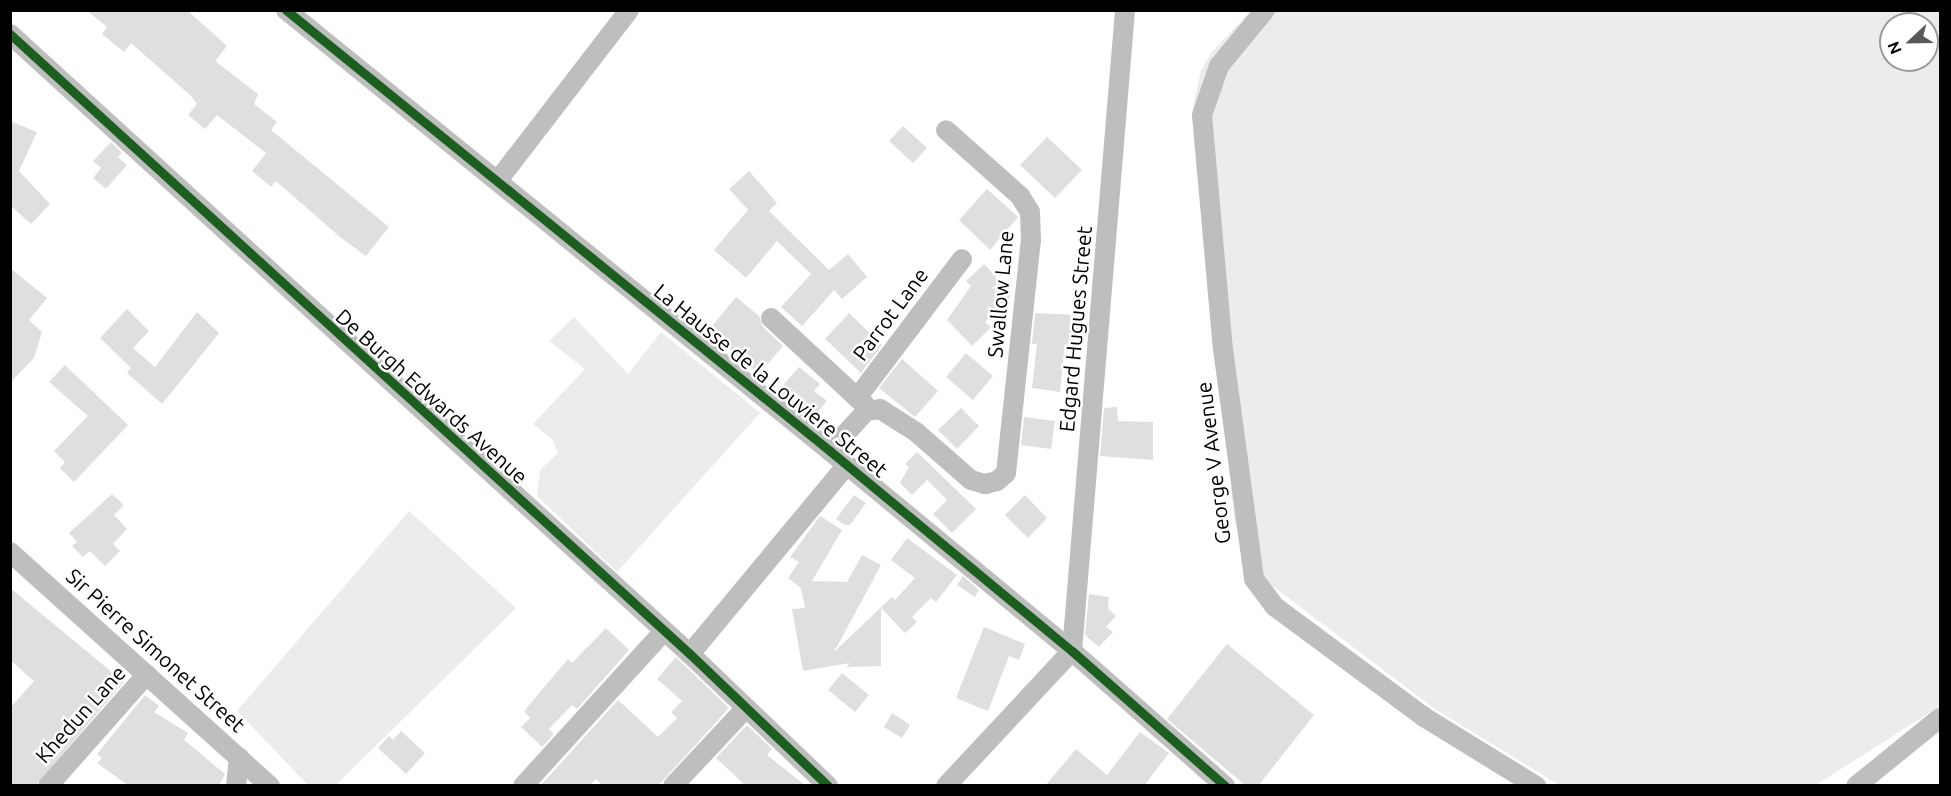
<!DOCTYPE html>
<html>
<head>
<meta charset="utf-8">
<style>
	body { margin:0 }
	#map { position:relative; width:1951px; height:796px; overflow:hidden; background:#fff; font-family:Ubuntu,sans-serif }
	div>[style] { position:absolute }
	[style*='--x'] { left:calc(var(--x)*1px); top:calc(var(--y)*1px); width:calc(var(--w)*1px); rotate:calc(var(--a)*1deg) }
	.green>* { inset:0; background:#ececec }
	.building>* { inset:0; background:#dfdfdf }
	.minor>* { height:20px; margin:-10px; padding:0 10px; transform-origin:10px; border-radius:10px; background:#bebebe }
	.cycleway>* { height:9px; margin:-4.5px; padding:0 4.5px; transform-origin:4.5px; border-radius:4.5px; background:#1b5e20 }
	span { translate:-50% -50%; white-space:nowrap; text-align:center; line-height:1.15; -webkit-text-stroke:5px #fff; paint-order:stroke }
	.street-label { font-size:21px; color:#000 }
	.frame { position:absolute; inset:0; border:12px solid #000; pointer-events:none }
	.north { position:absolute; left:1879px; top:12px; width:60px; height:60px; box-sizing:border-box; background:#fff; border:2px solid #999; border-radius:50%; rotate:248deg; font-size:16px; font-weight:700; line-height:24px; text-align:center; color:#000 }
	.north::after { content:''; display:block; margin:auto; width:21px; height:27px; background:#595959; clip-path:polygon(50% 0,100% 100%,50% 72%,0 100%) }
</style>
</head>
<body>
<div id="map">
	<div class="green">
		<i style="clip-path:polygon(evenodd,1251px 11px,1940px 11px,1940px 706px,1816px 785px,1559px 785px,1435px 709px,1253px 571px,1246px 562px,1234px 518px,1193px 107px,1201px 71px,1211px 53px,1251px 11px,1891px 24px,1927px 24px,1927px 60px,1891px 60px,1891px 24px)"></i>
		<i style="clip-path:polygon(574px 317px,628px 374px,661px 332px,760px 413px,617px 572px,537px 496px,540px 470px,558px 453px,553px 440px,533px 424px,585px 369px,549px 341px)"></i>
		<i style="clip-path:polygon(409px 511px,516px 608px,336px 785px,308px 785px,237px 711px)"></i>
	</div>
	<div class="building">
		<i style="clip-path:polygon(86px 10px,187px 10px,227px 46px,215px 61px,258px 94px,254px 104px,277px 122px,271px 130px,389px 227px,366px 256px,340px 237px,276px 181px,271px 187px,252px 171px,266px 153px,217px 115px,205px 129px,188px 115px,197px 104px,190px 95px,131px 43px,124px 52px,102px 34px,107px 27px)"></i>
		<i style="clip-path:polygon(10px 121px,37px 132px,19px 171px,50px 204px,31px 224px,10px 205px)"></i>
		<i style="clip-path:polygon(903px 126px,927px 148px,913px 163px,889px 141px)"></i>
		<i style="clip-path:polygon(1047px 137px,1082px 170px,1055px 198px,1020px 165px)"></i>
		<i style="clip-path:polygon(111px 142px,122px 153px,118px 157px,127px 165px,106px 189px,93px 178px,101px 168px,93px 161px)"></i>
		<i style="clip-path:polygon(749px 171px,777px 203px,769px 211px,829px 270px,848px 254px,867px 277px,842px 299px,834px 290px,802px 326px,781px 307px,811px 274px,777px 241px,746px 278px,714px 250px,748px 210px,729px 189px)"></i>
		<i style="clip-path:polygon(987px 189px,1018px 217px,990px 250px,959px 220px)"></i>
		<i style="clip-path:polygon(984px 264px,1010px 292px,1010px 297px,985px 322px,991px 327px,972px 346px,947px 320px,971px 286px,966px 281px)"></i>
		<i style="clip-path:polygon(10px 268px,47px 298px,29px 320px,42px 332px,34px 358px,10px 383px)"></i>
		<i style="clip-path:polygon(736px 297px,759px 316px,763px 327px,783px 346px,759px 374px,708px 331px)"></i>
		<i style="clip-path:polygon(127px 309px,149px 331px,133px 348px,155px 367px,197px 312px,219px 333px,162px 404px,127px 373px,131px 368px,100px 338px)"></i>
		<i style="clip-path:polygon(849px 313px,882px 345px,861px 373px,825px 339px)"></i>
		<i style="clip-path:polygon(1035px 313px,1079px 315px,1076px 346px,1065px 346px,1060px 392px,1032px 388px,1037px 344px,1032px 344px)"></i>
		<i style="clip-path:polygon(966px 353px,993px 376px,973px 400px,946px 377px)"></i>
		<i style="clip-path:polygon(902px 359px,938px 391px,915px 417px,879px 388px)"></i>
		<i style="clip-path:polygon(65px 365px,128px 425px,74px 482px,60px 468px,65px 462px,54px 451px,88px 416px,49px 382px)"></i>
		<i style="clip-path:polygon(799px 367px,820px 384px,814px 391px,827px 401px,811px 420px,777px 392px)"></i>
		<i style="clip-path:polygon(1117px 407px,1118px 421px,1153px 422px,1153px 460px,1100px 456px,1104px 408px)"></i>
		<i style="clip-path:polygon(961px 408px,979px 426px,957px 449px,938px 430px)"></i>
		<i style="clip-path:polygon(1024px 417px,1055px 421px,1051px 449px,1021px 445px)"></i>
		<i style="clip-path:polygon(917px 452px,976px 509px,952px 533px,933px 514px,947px 500px,927px 480px,912px 495px,900px 483px,909px 467px,905px 464px)"></i>
		<i style="clip-path:polygon(112px 494px,124px 505px,114px 515px,127px 529px,113px 544px,120px 551px,105px 566px,90px 551px,83px 557px,72px 546px,77px 542px,69px 533px)"></i>
		<i style="clip-path:polygon(854px 495px,866px 503px,850px 525px,845px 525px,836px 519px)"></i>
		<i style="clip-path:polygon(1025px 495px,1047px 518px,1028px 538px,1005px 515px)"></i>
		<i style="clip-path:polygon(820px 516px,842px 530px,812px 581px,847px 582px,862px 555px,881px 565px,834px 652px,892px 597px,895px 600px,915px 578px,891px 560px,907px 538px,957px 575px,936px 602px,931px 598px,912px 617px,917px 622px,905px 633px,881px 608px,881px 666px,847px 667px,850px 663px,803px 671px,792px 609px,805px 608px,801px 588px,788px 578px,799px 562px,790px 557px)"></i>
		<i style="clip-path:polygon(963px 576px,979px 590px,975px 597px,957px 585px)"></i>
		<i style="clip-path:polygon(10px 588px,124px 682px,35px 786px,10px 786px,10px 708px,34px 681px,10px 660px)"></i>
		<i style="clip-path:polygon(1089px 594px,1109px 597px,1108px 609px,1116px 616px,1106px 627px,1113px 632px,1099px 647px,1085px 635px)"></i>
		<i style="clip-path:polygon(984px 627px,1025px 644px,1019px 660px,1009px 656px,988px 711px,956px 698px)"></i>
		<i style="clip-path:polygon(606px 628px,629px 650px,577px 709px,572px 705px,549px 729px,554px 734px,542px 747px,521px 727px,530px 718px,524px 711px,568px 659px,572px 663px)"></i>
		<i style="clip-path:polygon(1227px 644px,1314px 715px,1258px 786px,1246px 786px,1167px 719px)"></i>
		<i style="clip-path:polygon(676px 657px,729px 708px,658px 786px,603px 786px,596px 779px,589px 786px,540px 786px,618px 700px,658px 737px,677px 718px,671px 712px,682px 701px,657px 679px)"></i>
		<i style="clip-path:polygon(842px 673px,869px 695px,855px 712px,828px 690px)"></i>
		<i style="clip-path:polygon(145px 695px,159px 706px,154px 712px,188px 733px,184px 740px,225px 774px,219px 786px,129px 786px,97px 763px,102px 758px,97px 754px)"></i>
		<i style="clip-path:polygon(892px 713px,910px 725px,902px 738px,884px 727px)"></i>
		<i style="clip-path:polygon(747px 725px,772px 749px,767px 755px,806px 786px,746px 786px,716px 758px)"></i>
		<i style="clip-path:polygon(401px 731px,425px 753px,406px 774px,378px 748px,389px 736px,393px 740px)"></i>
		<i style="clip-path:polygon(1140px 732px,1169px 753px,1144px 786px,1045px 786px,1076px 749px,1107px 775px)"></i>
	</div>
	<div class="minor">
		<i style="--x:286;--y:10;--w:700;--a:39.03"></i>
		<i style="--x:830;--y:451;--w:314;--a:39.6"></i>
		<i style="--x:1072;--y:651;--w:204;--a:41.4"></i>
		<i style="--x:1265;--y:10;--w:72;--a:129.4"></i>
		<i style="--x:1219;--y:66;--w:52;--a:109.1"></i>
		<i style="--x:1202;--y:115;--w:235;--a:84.9"></i>
		<i style="--x:1223;--y:349;--w:232;--a:82.3"></i>
		<i style="--x:1254;--y:579;--w:34;--a:53"></i>
		<i style="--x:1274;--y:606;--w:187;--a:36.5"></i>
		<i style="--x:1424;--y:717;--w:132;--a:31.6"></i>
		<i style="--x:10;--y:34;--w:920;--a:42.36"></i>
		<i style="--x:690;--y:654;--w:191;--a:43.7"></i>
		<i style="--x:499;--y:179;--w:213;--a:-52.4"></i>
		<i style="--x:771;--y:318;--w:129;--a:42.8"></i>
		<i style="--x:857;--y:398;--w:174;--a:-52.9"></i>
		<i style="--x:830;--y:451;--w:54;--a:-48"></i>
		<i style="--x:866;--y:411;--w:14;--a:-8"></i>
		<i style="--x:880;--y:409;--w:43;--a:32.6"></i>
		<i style="--x:916;--y:432;--w:73;--a:41.1"></i>
		<i style="--x:971;--y:480;--w:15;--a:16"></i>
		<i style="--x:985;--y:484;--w:12;--a:-14"></i>
		<i style="--x:997;--y:481;--w:12;--a:-42"></i>
		<i style="--x:1006;--y:473;--w:234;--a:-83.9"></i>
		<i style="--x:1031;--y:240;--w:28;--a:-92"></i>
		<i style="--x:1030;--y:212;--w:19;--a:-122"></i>
		<i style="--x:1020;--y:196;--w:99;--a:-138.3"></i>
		<i style="--x:10;--y:552;--w:350;--a:42"></i>
		<i style="--x:690;--y:654;--w:246;--a:-50.3"></i>
		<i style="--x:48;--y:786;--w:149;--a:-48.5"></i>
		<i style="--x:236;--y:786;--w:29;--a:-84"></i>
		<i style="--x:523;--y:786;--w:210;--a:-47.7"></i>
		<i style="--x:673;--y:786;--w:107;--a:-46.9"></i>
		<i style="--x:946;--y:786;--w:185;--a:-47"></i>
		<i style="--x:1072;--y:651;--w:643;--a:-85.27"></i>
		<i style="--x:1856;--y:786;--w:108;--a:-39"></i>
	</div>
	<div class="cycleway">
		<i style="--x:286;--y:10;--w:700;--a:39.03"></i>
		<i style="--x:830;--y:451;--w:314;--a:39.6"></i>
		<i style="--x:1072;--y:651;--w:204;--a:41.4"></i>
		<i style="--x:10;--y:34;--w:920;--a:42.36"></i>
		<i style="--x:690;--y:654;--w:191;--a:43.7"></i>
	</div>
	<div class="street-label">
		<span style="left:1000px;top:294px;rotate:-85deg">Swallow Lane</span>
		<span style="left:890px;top:314px;rotate:-53deg">Parrot Lane</span>
		<span style="left:1075px;top:329px;rotate:-85deg">Edgard Hugues Street</span>
		<span style="left:771px;top:380px;rotate:39deg">La Hausse de la Louviere Street</span>
		<span style="left:432px;top:396px;rotate:42deg">De Burgh Edwards Avenue</span>
		<span style="left:1213px;top:463px;rotate:-97deg">George V Avenue</span>
		<span style="left:156px;top:650px;rotate:42deg">Sir Pierre Simonet Street</span>
		<span style="left:80px;top:714px;rotate:-48deg">Khedun Lane</span>
	</div>
	<div class="frame"></div>
	<div class="north">N</div>
</div>
</body>
</html>
